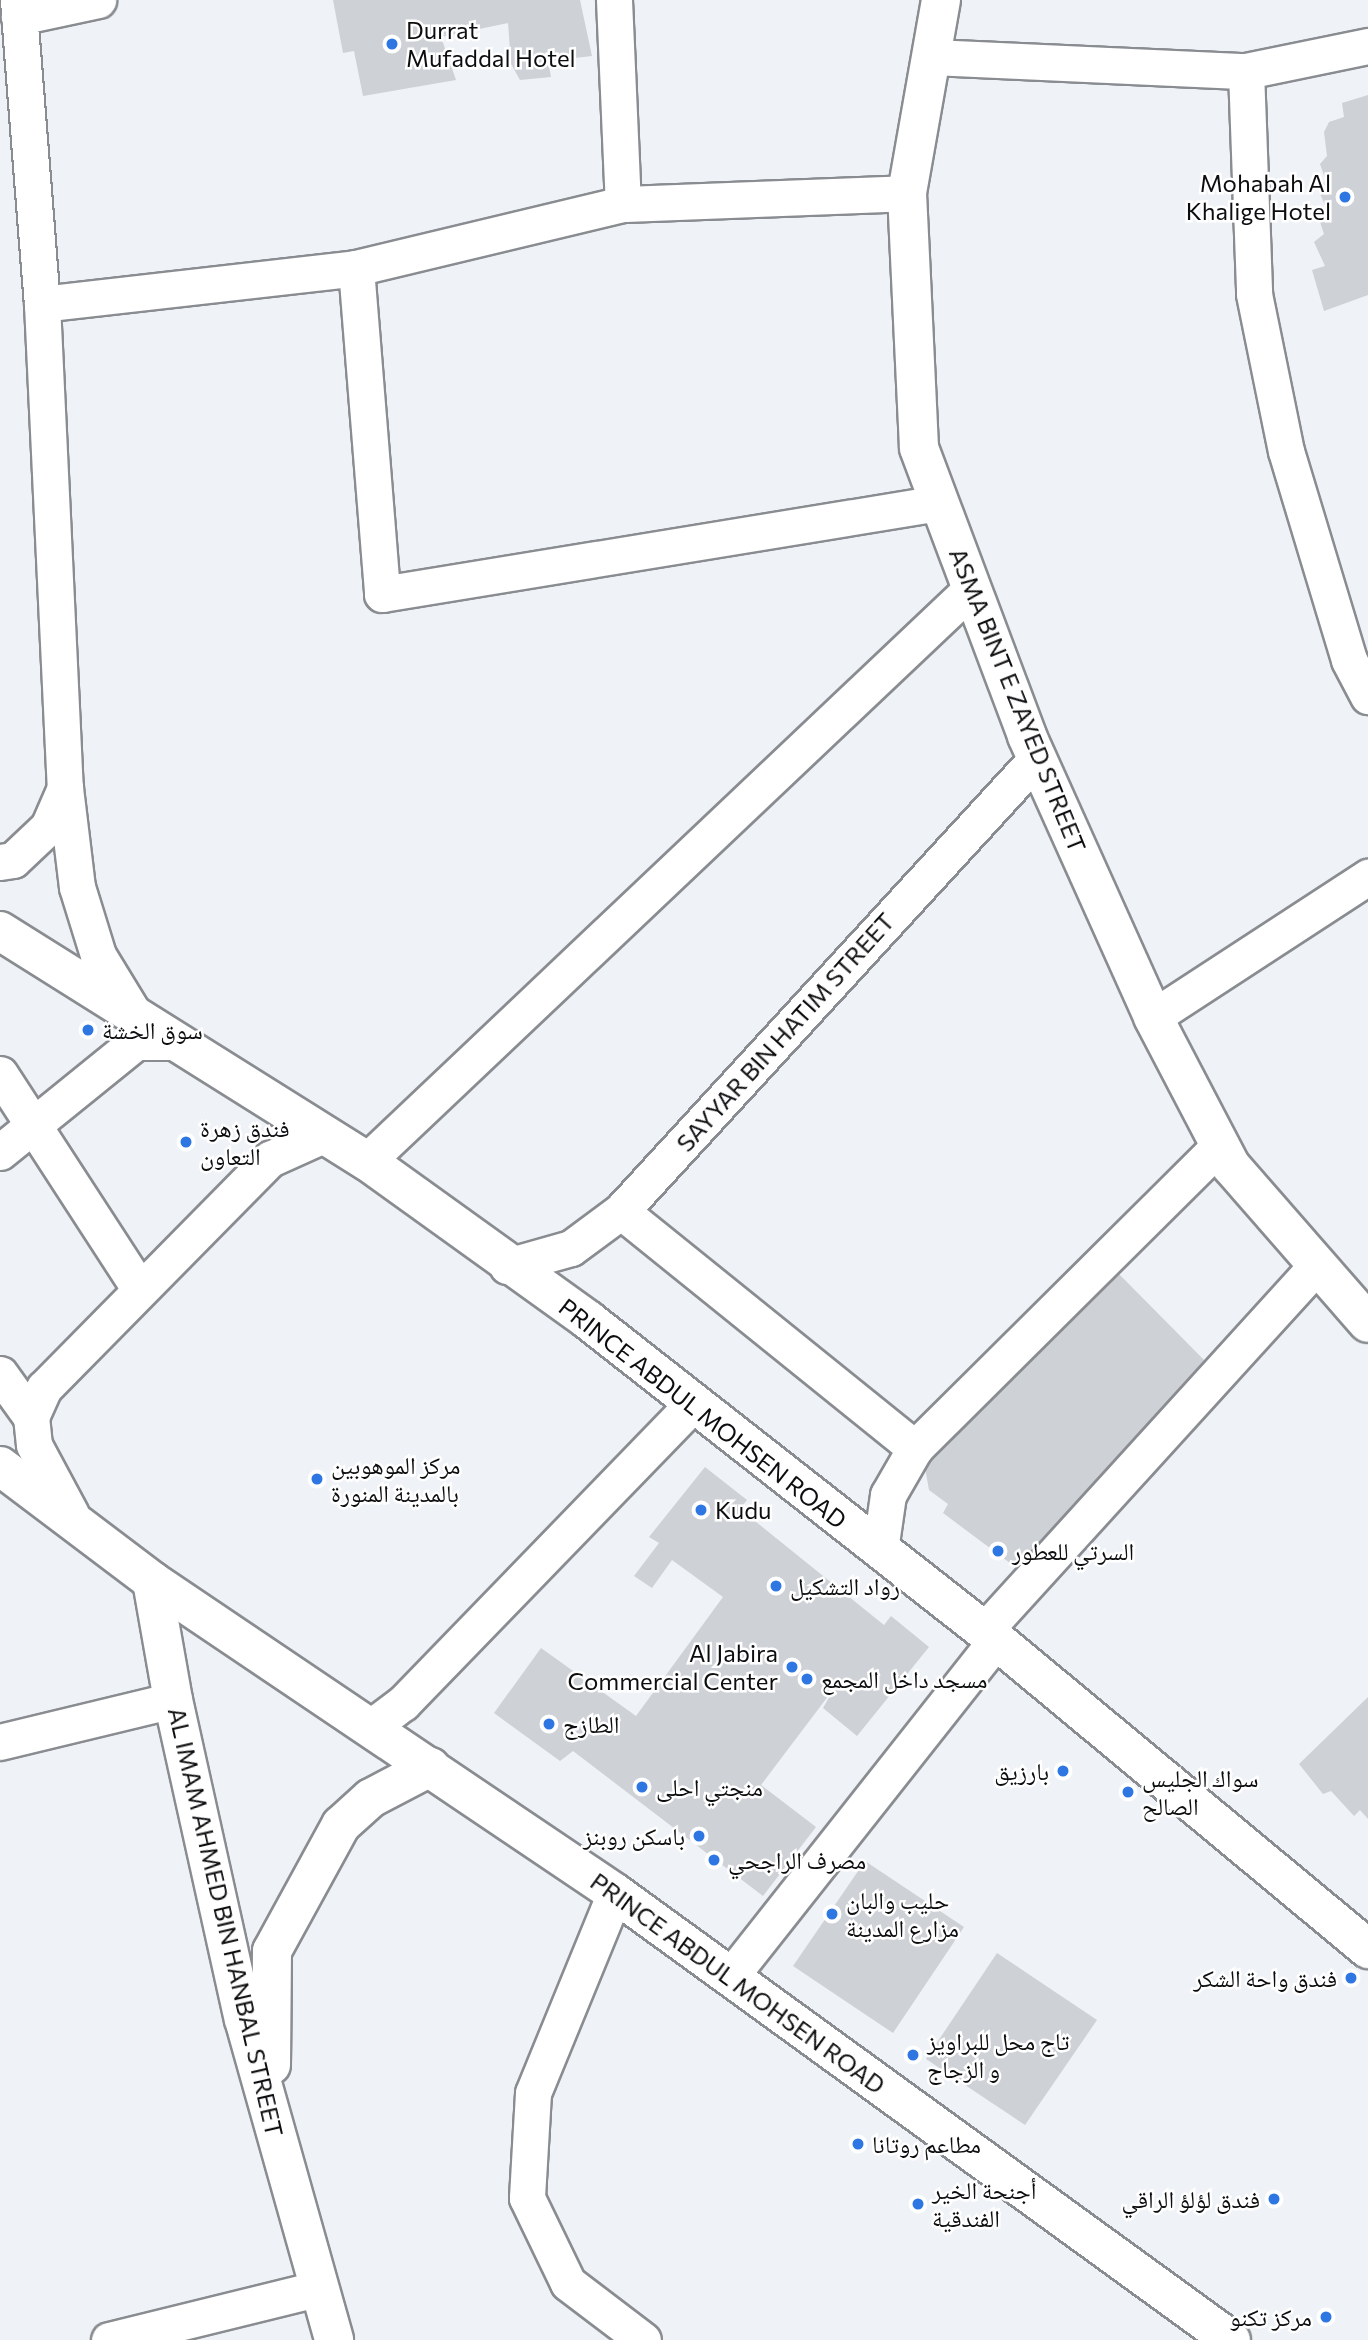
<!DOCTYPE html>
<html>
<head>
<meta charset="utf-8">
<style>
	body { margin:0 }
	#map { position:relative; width:1368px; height:2340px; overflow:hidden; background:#eff2f6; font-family:Commissioner,"Noto Naskh Arabic",sans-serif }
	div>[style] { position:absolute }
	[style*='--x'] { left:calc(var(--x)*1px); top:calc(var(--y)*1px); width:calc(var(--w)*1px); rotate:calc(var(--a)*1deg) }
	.building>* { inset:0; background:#ced1d6 }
	.roads { filter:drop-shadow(2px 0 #898c90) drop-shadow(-2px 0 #898c90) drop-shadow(0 2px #898c90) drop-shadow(0 -2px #898c90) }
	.minor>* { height:35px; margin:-17.5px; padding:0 17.5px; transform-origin:17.5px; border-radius:17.5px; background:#fff }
	.secondary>* { height:38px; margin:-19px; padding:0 19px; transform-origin:19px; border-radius:19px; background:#fff }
	.dots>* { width:19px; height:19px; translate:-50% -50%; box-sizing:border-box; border:4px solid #fff; border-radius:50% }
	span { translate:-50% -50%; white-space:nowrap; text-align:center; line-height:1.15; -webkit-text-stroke:5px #fff; paint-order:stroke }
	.poi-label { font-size:24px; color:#0c0d0e }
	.left { translate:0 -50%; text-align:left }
	.right { translate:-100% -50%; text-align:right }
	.street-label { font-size:24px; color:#0c0d0e }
</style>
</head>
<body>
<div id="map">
	<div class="building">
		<i style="clip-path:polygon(333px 0,580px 0,592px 56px,548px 61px,551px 77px,520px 80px,511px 64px,508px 23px,441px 37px,456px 80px,363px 96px,354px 51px,343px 53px)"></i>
		<i style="clip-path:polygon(1368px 95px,1368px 295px,1324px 311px,1312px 270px,1325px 266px,1314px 242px,1324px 234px,1317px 213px,1326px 208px,1317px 186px,1326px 181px,1320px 164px,1327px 156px,1324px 132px,1329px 122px,1344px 117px,1342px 103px)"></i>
		<i style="clip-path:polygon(1117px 1272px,1209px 1365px,1018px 1569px,943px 1513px,948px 1504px,929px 1490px,925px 1468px)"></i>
		<i style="clip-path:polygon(705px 1467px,747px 1500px,740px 1509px,884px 1625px,891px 1616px,929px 1647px,857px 1736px,823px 1708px,835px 1687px,761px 1785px,816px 1827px,763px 1896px,573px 1751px,560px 1761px,494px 1713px,541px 1648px,636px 1716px,723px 1597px,672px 1560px,652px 1588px,634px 1576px,659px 1543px,649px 1537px)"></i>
		<i style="clip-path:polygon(1368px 1697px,1368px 1819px,1360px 1810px,1354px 1816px,1331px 1791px,1323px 1794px,1299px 1764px)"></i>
		<i style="clip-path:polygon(865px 1861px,964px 1927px,893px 2033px,793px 1966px)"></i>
		<i style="clip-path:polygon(997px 1953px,1097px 2020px,1025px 2125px,926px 2059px)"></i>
	</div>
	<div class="roads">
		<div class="minor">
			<i style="--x:18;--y:0;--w:305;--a:85.5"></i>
			<i style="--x:42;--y:304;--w:485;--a:87.3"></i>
			<i style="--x:65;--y:788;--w:100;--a:83.1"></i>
			<i style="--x:77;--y:887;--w:71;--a:72.8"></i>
			<i style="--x:98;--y:955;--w:75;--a:58.6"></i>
			<i style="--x:614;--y:0;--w:204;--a:87.5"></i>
			<i style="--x:19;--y:17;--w:81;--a:-12.1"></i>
			<i style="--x:932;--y:57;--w:314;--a:2.6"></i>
			<i style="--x:1246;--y:71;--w:125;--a:-11.6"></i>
			<i style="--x:1246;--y:71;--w:223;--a:87.9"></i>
			<i style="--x:1254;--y:294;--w:160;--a:78.5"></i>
			<i style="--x:1286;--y:451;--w:218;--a:73.2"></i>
			<i style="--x:1349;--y:660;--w:41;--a:62.2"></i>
			<i style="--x:356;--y:268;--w:327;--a:85.4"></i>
			<i style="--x:382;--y:594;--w:564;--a:-9.28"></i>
			<i style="--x:42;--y:304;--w:316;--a:-6.5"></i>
			<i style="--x:356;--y:268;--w:275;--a:-13.5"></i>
			<i style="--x:623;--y:204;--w:284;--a:-2.2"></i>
			<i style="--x:0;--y:862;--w:13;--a:-9"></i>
			<i style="--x:13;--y:860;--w:48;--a:-43.3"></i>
			<i style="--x:48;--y:827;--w:43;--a:-66.4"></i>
			<i style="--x:1153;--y:1017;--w:257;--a:-33.1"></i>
			<i style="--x:0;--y:1074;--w:255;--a:57"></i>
			<i style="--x:0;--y:1152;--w:175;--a:-39"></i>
			<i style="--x:136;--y:1042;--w:37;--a:0"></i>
			<i style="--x:367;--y:1161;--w:832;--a:-43.44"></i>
			<i style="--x:621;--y:1211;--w:378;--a:38.9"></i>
			<i style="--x:507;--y:1266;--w:66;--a:-15.7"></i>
			<i style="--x:571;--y:1248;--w:62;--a:-36.5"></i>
			<i style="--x:621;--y:1211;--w:615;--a:-47.44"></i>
			<i style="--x:0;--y:1374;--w:53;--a:54.2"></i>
			<i style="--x:71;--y:1514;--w:78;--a:-118.2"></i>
			<i style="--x:34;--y:1445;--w:28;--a:-96"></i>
			<i style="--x:31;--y:1417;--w:32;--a:-66"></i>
			<i style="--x:44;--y:1388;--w:322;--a:-45.4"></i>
			<i style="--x:270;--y:1159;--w:56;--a:-24.3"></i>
			<i style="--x:880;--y:1550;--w:56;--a:-81.7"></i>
			<i style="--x:888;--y:1495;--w:54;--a:-60.1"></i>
			<i style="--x:915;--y:1448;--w:430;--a:-44.8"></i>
			<i style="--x:984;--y:1631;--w:495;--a:-47.7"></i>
			<i style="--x:371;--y:1727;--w:40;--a:-37"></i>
			<i style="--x:403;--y:1703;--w:418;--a:-45.9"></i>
			<i style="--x:0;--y:1742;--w:178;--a:-13.6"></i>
			<i style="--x:615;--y:1893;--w:216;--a:112.3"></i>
			<i style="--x:533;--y:2093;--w:105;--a:93.3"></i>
			<i style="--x:527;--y:2198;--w:94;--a:64.2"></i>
			<i style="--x:568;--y:2283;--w:94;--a:37.2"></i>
			<i style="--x:730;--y:1977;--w:429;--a:-51.7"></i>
			<i style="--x:109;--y:2340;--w:217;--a:-13.8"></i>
		</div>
		<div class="secondary">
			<i style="--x:941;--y:0;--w:196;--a:100"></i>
			<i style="--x:907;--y:193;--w:255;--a:87.3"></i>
			<i style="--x:919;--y:448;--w:308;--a:69.4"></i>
			<i style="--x:1027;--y:736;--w:308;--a:65.8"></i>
			<i style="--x:1153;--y:1017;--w:168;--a:62.4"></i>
			<i style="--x:1231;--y:1166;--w:208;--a:48.9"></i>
			<i style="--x:0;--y:931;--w:433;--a:32.1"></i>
			<i style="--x:367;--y:1161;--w:272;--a:35.7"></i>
			<i style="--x:588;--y:1320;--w:519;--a:38.11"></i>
			<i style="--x:996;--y:1640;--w:484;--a:39.7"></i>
			<i style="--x:0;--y:1466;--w:191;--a:37.1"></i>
			<i style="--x:152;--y:1581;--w:558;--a:33.97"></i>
			<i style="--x:615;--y:1893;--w:761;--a:35.97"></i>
			<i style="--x:152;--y:1581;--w:121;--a:80"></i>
			<i style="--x:173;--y:1700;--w:327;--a:77.5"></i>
			<i style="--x:244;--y:2019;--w:333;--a:74.3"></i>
			<i style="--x:271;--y:2065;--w:114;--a:-89.5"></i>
			<i style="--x:272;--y:1951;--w:144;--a:-61.3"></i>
			<i style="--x:341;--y:1825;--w:40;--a:-42"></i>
			<i style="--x:371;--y:1798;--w:67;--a:-27.7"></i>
		</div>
	</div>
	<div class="dots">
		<i style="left:392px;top:44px;background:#2e77e3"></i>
		<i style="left:1345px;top:197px;background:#2e77e3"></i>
		<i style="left:88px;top:1030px;background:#2e77e3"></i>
		<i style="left:186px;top:1142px;background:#2e77e3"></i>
		<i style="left:317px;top:1479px;background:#2e77e3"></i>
		<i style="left:701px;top:1510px;background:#2e77e3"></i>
		<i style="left:998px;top:1551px;background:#2e77e3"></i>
		<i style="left:776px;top:1586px;background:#2e77e3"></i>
		<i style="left:792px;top:1667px;background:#2e77e3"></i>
		<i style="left:807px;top:1679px;background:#2e77e3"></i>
		<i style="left:549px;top:1724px;background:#2e77e3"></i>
		<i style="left:1063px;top:1771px;background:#2e77e3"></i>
		<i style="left:642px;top:1787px;background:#2e77e3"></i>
		<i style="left:1128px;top:1792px;background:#2e77e3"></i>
		<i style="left:699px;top:1836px;background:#2e77e3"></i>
		<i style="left:714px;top:1860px;background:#2e77e3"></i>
		<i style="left:832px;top:1914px;background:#2e77e3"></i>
		<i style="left:1351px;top:1978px;background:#2e77e3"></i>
		<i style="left:913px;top:2055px;background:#2e77e3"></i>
		<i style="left:858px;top:2144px;background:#2e77e3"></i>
		<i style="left:1274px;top:2199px;background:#2e77e3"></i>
		<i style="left:918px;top:2204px;background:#2e77e3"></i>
		<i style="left:1326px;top:2317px;background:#2e77e3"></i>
	</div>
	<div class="poi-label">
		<span class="left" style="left:406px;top:44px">Durrat<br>Mufaddal Hotel</span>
		<span class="right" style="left:1331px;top:197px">Mohabah Al<br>Khalige Hotel</span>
		<span class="left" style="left:102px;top:1030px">سوق الخشة</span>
		<span class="left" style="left:200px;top:1142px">فندق زهرة<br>التعاون</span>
		<span class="left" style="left:331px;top:1479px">مركز الموهوبين<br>بالمدينة المنورة</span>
		<span class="left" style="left:715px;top:1510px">Kudu</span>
		<span class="left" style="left:1012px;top:1551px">السرتي للعطور</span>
		<span class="left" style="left:790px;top:1586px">رواد التشكيل</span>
		<span class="right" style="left:778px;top:1667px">Al Jabira<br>Commercial Center</span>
		<span class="left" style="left:821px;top:1679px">مسجد داخل المجمع</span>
		<span class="left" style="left:563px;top:1724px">الطازج</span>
		<span class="right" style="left:1049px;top:1771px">بارزيق</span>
		<span class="left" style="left:1142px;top:1792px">سواك الجليس<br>الصالح</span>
		<span class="left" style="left:656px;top:1787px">منجتي احلى</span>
		<span class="right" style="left:685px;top:1836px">باسكن روبنز</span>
		<span class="left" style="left:728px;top:1860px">مصرف الراجحي</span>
		<span class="left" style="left:846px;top:1914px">حليب والبان<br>مزارع المدينة</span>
		<span class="right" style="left:1337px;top:1978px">فندق واحة الشكر</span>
		<span class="left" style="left:927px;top:2055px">تاج محل للبراويز<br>و الزجاج</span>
		<span class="left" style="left:872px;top:2144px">مطاعم روتانا</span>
		<span class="left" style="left:932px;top:2204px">أجنحة الخير<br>الفندقية</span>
		<span class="right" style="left:1260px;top:2199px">فندق لؤلؤ الراقي</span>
		<span class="right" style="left:1312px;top:2317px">مركز تكنو</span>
	</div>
	<div class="street-label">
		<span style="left:1018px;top:700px;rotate:68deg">ASMA BINT E ZAYED STREET</span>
		<span style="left:785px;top:1032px;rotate:-48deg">SAYYAR BIN HATIM STREET</span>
		<span style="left:703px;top:1413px;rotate:38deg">PRINCE ABDUL MOHSEN ROAD</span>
		<span style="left:226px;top:1922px;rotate:77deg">AL IMAM AHMED BIN HANBAL STREET</span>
		<span style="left:738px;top:1983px;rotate:36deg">PRINCE ABDUL MOHSEN ROAD</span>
	</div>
</div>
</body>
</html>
